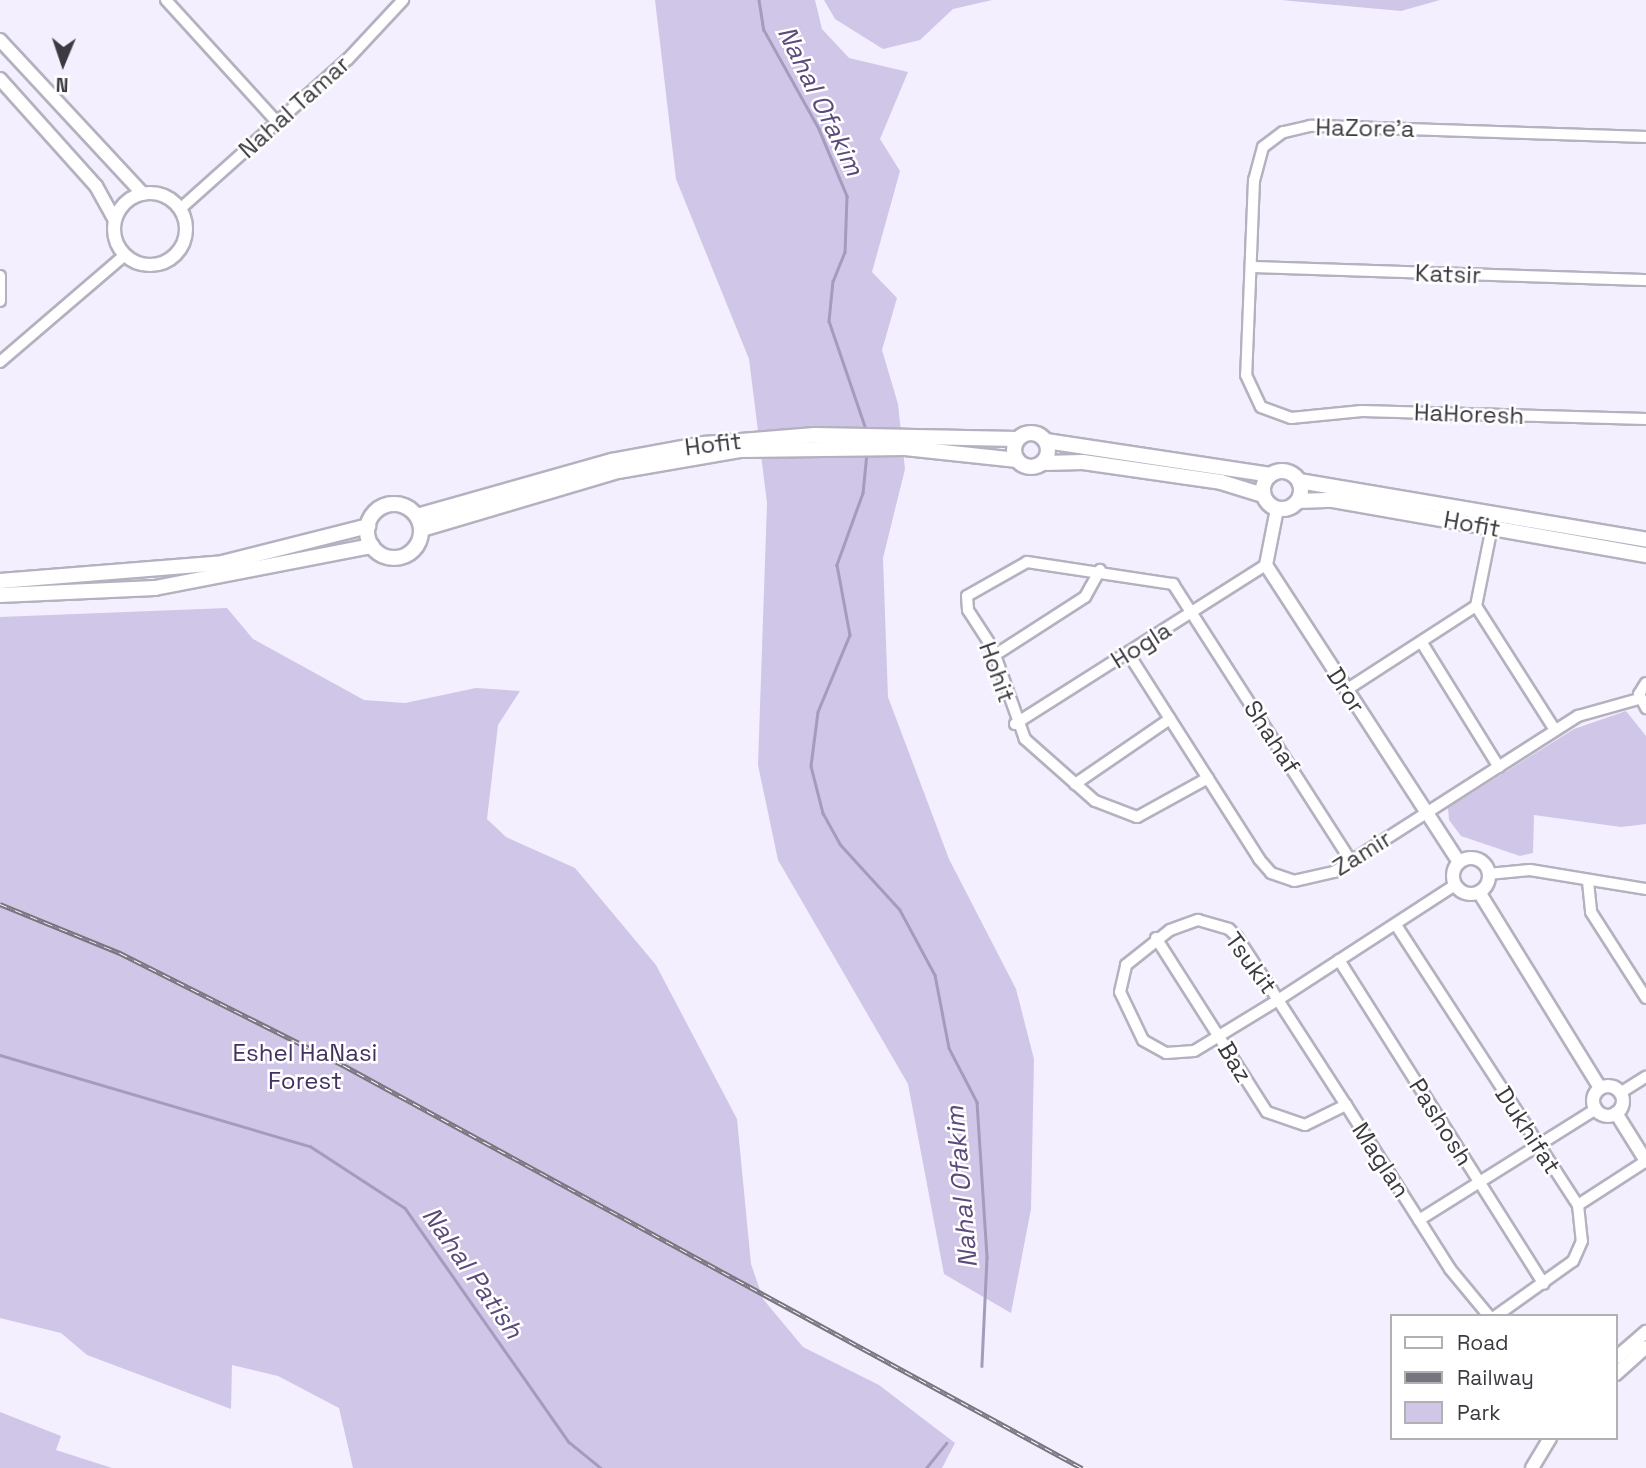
<!DOCTYPE html>
<html>
<head>
<meta charset="utf-8">
<style>
	body { margin:0 }
	#map { position:relative; width:1646px; height:1468px; overflow:hidden; background:#f3effe; font-family:"Space Grotesk",sans-serif }
	div>[style] { position:absolute }
	[style*='--x'] { left:calc(var(--x)*1px); top:calc(var(--y)*1px); width:calc(var(--w)*1px); rotate:calc(var(--a)*1deg) }
	.green>* { inset:0; background:#d0c6e7 }
	.stream>* { height:2.5px; margin:-1.25px; padding:0 1.25px; transform-origin:1.25px; border-radius:1.25px; background:#a59bbd }
	.roads { filter:drop-shadow(2px 0 #b5b1bf) drop-shadow(-2px 0 #b5b1bf) drop-shadow(0 2px #b5b1bf) drop-shadow(0 -2px #b5b1bf) }
	.minor>* { height:10px; margin:-5px; padding:0 5px; transform-origin:5px; border-radius:5px; background:#fff }
	.tertiary>* { height:12px; margin:-6px; padding:0 6px; transform-origin:6px; border-radius:6px; background:#fff }
	.tertiary>.ring { margin:-6px; padding:0; box-sizing:content-box; background:none; border:12px solid #fff; border-radius:50% }
	.secondary>* { height:14px; margin:-7px; padding:0 7px; transform-origin:7px; border-radius:7px; background:#fff }
	.secondary>.ring { margin:-7px; padding:0; box-sizing:content-box; background:none; border:14px solid #fff; border-radius:50% }
	.rail>* { height:5px; margin-top:-2.5px; transform-origin:0; background:repeating-linear-gradient(90deg,#fff 0 8px,#78757e 0 16px); box-sizing:border-box; border-block:2px solid #78757e }
	span { translate:-50% -50%; white-space:nowrap; text-align:center; line-height:1.15; -webkit-text-stroke:5px #fff; paint-order:stroke }
	.street-label { font-size:24px; color:#3c3a40 }
	.park-label { font-size:24px; color:#433260 }
	.water-label { font-size:26px; color:#5b4a7b; font-style:italic }
	.legend { position:absolute; left:1390px; top:1314px; width:228px; height:126px; box-sizing:border-box; background:#fff; border:2px solid #b1b0b3; margin:0; padding:9px 12px; list-style:none; font-size:21px; color:#3c3a40 }
	.legend li { display:flex; align-items:center; gap:14px; height:35px }
	.legend b { width:35px; border:2px solid #b1b0b3 }
	.north { position:absolute; left:28px; top:28px; width:70px; height:70px; -webkit-text-stroke:5px #fff; paint-order:stroke; rotate:182deg; font-size:19px; font-weight:700; line-height:28px; text-align:center; color:#3c3a40 }
	.north::after { content:''; display:block; margin:auto; width:24px; height:32px; background:#3c3a40; clip-path:polygon(50% 0,100% 100%,50% 72%,0 100%) }
</style>
</head>
<body>
<div id="map">
	<div class="green">
		<i style="clip-path:polygon(655px 0,815px 0,822px 29px,849px 58px,908px 72px,880px 139px,900px 171px,872px 272px,897px 298px,882px 350px,898px 404px,905px 469px,883px 558px,888px 697px,949px 859px,1016px 989px,1034px 1059px,1031px 1209px,1011px 1313px,944px 1274px,908px 1084px,778px 860px,758px 765px,767px 503px,749px 359px,676px 179px)"></i>
		<i style="clip-path:polygon(824px 0,992px 0,953px 9px,920px 40px,883px 49px,835px 19px)"></i>
		<i style="clip-path:polygon(1281px 0,1440px 0,1401px 11px)"></i>
		<i style="clip-path:polygon(227px 608px,253px 639px,364px 700px,405px 703px,476px 688px,520px 691px,498px 725px,487px 819px,506px 837px,575px 868px,656px 965px,737px 1119px,751px 1264px,763px 1299px,803px 1347px,879px 1385px,955px 1443px,942px 1468px,353px 1468px,339px 1408px,278px 1376px,232px 1365px,231px 1409px,87px 1355px,61px 1333px,0 1318px,0 617px)"></i>
		<i style="clip-path:polygon(1626px 711px,1646px 736px,1646px 824px,1621px 827px,1534px 815px,1533px 853px,1520px 856px,1461px 836px,1449px 820px,1448px 808px,1574px 729px)"></i>
		<i style="clip-path:polygon(0 1412px,61px 1436px,56px 1450px,112px 1468px,0 1468px)"></i>
	</div>
	<div class="stream">
		<i style="--x:759;--y:0;--w:30;--a:81"></i>
		<i style="--x:764;--y:30;--w:113;--a:60.9"></i>
		<i style="--x:819;--y:129;--w:73;--a:67.3"></i>
		<i style="--x:847;--y:196;--w:56;--a:92"></i>
		<i style="--x:845;--y:252;--w:31;--a:112"></i>
		<i style="--x:833;--y:281;--w:40;--a:95.7"></i>
		<i style="--x:829;--y:321;--w:114;--a:71.1"></i>
		<i style="--x:867;--y:453;--w:40;--a:95.7"></i>
		<i style="--x:863;--y:493;--w:77;--a:109.9"></i>
		<i style="--x:837;--y:565;--w:71;--a:79.5"></i>
		<i style="--x:850;--y:635;--w:83;--a:112.6"></i>
		<i style="--x:818;--y:712;--w:54;--a:97.4"></i>
		<i style="--x:811;--y:766;--w:49;--a:75.7"></i>
		<i style="--x:823;--y:813;--w:35;--a:61"></i>
		<i style="--x:840;--y:844;--w:89;--a:47.7"></i>
		<i style="--x:900;--y:910;--w:74;--a:61.7"></i>
		<i style="--x:935;--y:975;--w:74;--a:79.1"></i>
		<i style="--x:949;--y:1048;--w:61;--a:62.6"></i>
		<i style="--x:977;--y:1102;--w:156;--a:86.3"></i>
		<i style="--x:987;--y:1258;--w:108;--a:92.7"></i>
		<i style="--x:0;--y:1055;--w:323;--a:16.4"></i>
		<i style="--x:310;--y:1146;--w:113;--a:33.1"></i>
		<i style="--x:405;--y:1208;--w:286;--a:55"></i>
		<i style="--x:569;--y:1442;--w:41;--a:39.1"></i>
		<i style="--x:926;--y:1468;--w:32;--a:-51"></i>
	</div>
	<div class="roads">
		<div class="minor">
			<i style="--x:166;--y:0;--w:165;--a:47.7"></i>
			<i style="--x:1646;--y:137;--w:336;--a:-178.1"></i>
			<i style="--x:1310;--y:126;--w:28;--a:167"></i>
			<i style="--x:1283;--y:132;--w:25;--a:143"></i>
			<i style="--x:1263;--y:147;--w:34;--a:105"></i>
			<i style="--x:1254;--y:180;--w:195;--a:92.3"></i>
			<i style="--x:1246;--y:375;--w:35;--a:65"></i>
			<i style="--x:1261;--y:407;--w:32;--a:20"></i>
			<i style="--x:1291;--y:418;--w:71;--a:-5.6"></i>
			<i style="--x:1362;--y:411;--w:284;--a:1.6"></i>
			<i style="--x:180;--y:209;--w:225;--a:-41.8"></i>
			<i style="--x:348;--y:59;--w:81;--a:-47"></i>
			<i style="--x:1251;--y:267;--w:395;--a:1.9"></i>
			<i style="--x:0;--y:276;--w:25;--a:90"></i>
			<i style="--x:0;--y:362;--w:165;--a:-40.6"></i>
			<i style="--x:1476;--y:606;--w:147;--a:57.5"></i>
			<i style="--x:1422;--y:643;--w:146;--a:58.2"></i>
			<i style="--x:1128;--y:653;--w:244;--a:57.5"></i>
			<i style="--x:1259;--y:859;--w:18;--a:49"></i>
			<i style="--x:1271;--y:873;--w:24;--a:19"></i>
			<i style="--x:1294;--y:881;--w:41;--a:-12.7"></i>
			<i style="--x:1334;--y:872;--w:290;--a:-32.6"></i>
			<i style="--x:1578;--y:716;--w:63;--a:-15.6"></i>
			<i style="--x:995;--y:655;--w:107;--a:-32.8"></i>
			<i style="--x:1085;--y:597;--w:31;--a:-61"></i>
			<i style="--x:1646;--y:683;--w:13;--a:122"></i>
			<i style="--x:1639;--y:694;--w:16;--a:63"></i>
			<i style="--x:1346;--y:690;--w:155;--a:-32.9"></i>
			<i style="--x:1476;--y:606;--w:81;--a:-78.6"></i>
			<i style="--x:1015;--y:724;--w:297;--a:-32.4"></i>
			<i style="--x:1208;--y:778;--w:81;--a:151.2"></i>
			<i style="--x:1137;--y:817;--w:45;--a:-159.1"></i>
			<i style="--x:1095;--y:801;--w:94;--a:-138.5"></i>
			<i style="--x:1025;--y:739;--w:98;--a:-109.7"></i>
			<i style="--x:992;--y:647;--w:44;--a:-123"></i>
			<i style="--x:968;--y:610;--w:14;--a:-94"></i>
			<i style="--x:967;--y:596;--w:69;--a:-29.5"></i>
			<i style="--x:1027;--y:562;--w:148;--a:8.6"></i>
			<i style="--x:1173;--y:584;--w:329;--a:57.3"></i>
			<i style="--x:1075;--y:784;--w:115;--a:-34.4"></i>
			<i style="--x:1488;--y:874;--w:42;--a:-5.4"></i>
			<i style="--x:1530;--y:870;--w:118;--a:9.3"></i>
			<i style="--x:1588;--y:882;--w:30;--a:84"></i>
			<i style="--x:1591;--y:912;--w:102;--a:57.4"></i>
			<i style="--x:1455;--y:885;--w:211;--a:147"></i>
			<i style="--x:1278;--y:1000;--w:98;--a:148.7"></i>
			<i style="--x:1194;--y:1051;--w:28;--a:176"></i>
			<i style="--x:1166;--y:1053;--w:26;--a:-151"></i>
			<i style="--x:1143;--y:1040;--w:53;--a:-115.6"></i>
			<i style="--x:1120;--y:992;--w:28;--a:-77"></i>
			<i style="--x:1126;--y:965;--w:56;--a:-38.5"></i>
			<i style="--x:1170;--y:930;--w:30;--a:-20"></i>
			<i style="--x:1198;--y:920;--w:32;--a:16"></i>
			<i style="--x:1229;--y:929;--w:11;--a:45"></i>
			<i style="--x:1237;--y:937;--w:75;--a:56.9"></i>
			<i style="--x:1278;--y:1000;--w:125;--a:57.1"></i>
			<i style="--x:1346;--y:1105;--w:194;--a:57.6"></i>
			<i style="--x:1450;--y:1269;--w:61;--a:50.3"></i>
			<i style="--x:1396;--y:925;--w:334;--a:57"></i>
			<i style="--x:1578;--y:1205;--w:36;--a:84"></i>
			<i style="--x:1582;--y:1241;--w:22;--a:114"></i>
			<i style="--x:1573;--y:1261;--w:95;--a:144.5"></i>
			<i style="--x:1156;--y:938;--w:206;--a:57.5"></i>
			<i style="--x:1267;--y:1112;--w:40;--a:18.9"></i>
			<i style="--x:1305;--y:1125;--w:46;--a:-26"></i>
			<i style="--x:1339;--y:960;--w:383;--a:57.7"></i>
			<i style="--x:1620;--y:1093;--w:31;--a:-32"></i>
			<i style="--x:1578;--y:1205;--w:81;--a:-32.9"></i>
			<i style="--x:1419;--y:1220;--w:209;--a:-32.1"></i>
		</div>
		<div class="tertiary">
			<i style="--x:0;--y:40;--w:210;--a:47.1"></i>
			<i style="--x:0;--y:79;--w:144;--a:48.1"></i>
			<i style="--x:96;--y:186;--w:39;--a:61"></i>
			<i class="ring" style="left:114px;top:193px;width:60px;height:60px"></i>
			<i style="--x:1277;--y:509;--w:57;--a:101.1"></i>
			<i style="--x:1266;--y:565;--w:354;--a:57"></i>
			<i class="ring" style="left:1453px;top:858px;width:24px;height:24px"></i>
			<i style="--x:1479;--y:892;--w:230;--a:58.3"></i>
			<i class="ring" style="left:1593px;top:1086px;width:18px;height:18px"></i>
			<i style="--x:1616;--y:1113;--w:57;--a:58"></i>
			<i style="--x:1616;--y:1358;--w:40;--a:-41"></i>
			<i style="--x:1616;--y:1374;--w:40;--a:-42"></i>
			<i style="--x:1532;--y:1468;--w:35;--a:-59"></i>
		</div>
		<div class="secondary">
			<i class="ring" style="left:1014px;top:433px;width:20px;height:20px"></i>
			<i style="--x:1046;--y:441;--w:227;--a:8.6"></i>
			<i style="--x:1043;--y:463;--w:40;--a:-1.4"></i>
			<i style="--x:1083;--y:462;--w:139;--a:8.2"></i>
			<i style="--x:1221;--y:482;--w:44;--a:17.2"></i>
			<i class="ring" style="left:1263px;top:471px;width:24px;height:24px"></i>
			<i style="--x:1299;--y:481;--w:352;--a:9.6"></i>
			<i style="--x:1298;--y:501;--w:35;--a:-2"></i>
			<i style="--x:1333;--y:500;--w:318;--a:10"></i>
			<i class="ring" style="left:367px;top:504px;width:40px;height:40px"></i>
			<i style="--x:417;--y:516;--w:203;--a:-15.8"></i>
			<i style="--x:612;--y:461;--w:94;--a:-10.5"></i>
			<i style="--x:704;--y:444;--w:111;--a:-4.6"></i>
			<i style="--x:815;--y:435;--w:202;--a:1.1"></i>
			<i style="--x:422;--y:529;--w:204;--a:-16.5"></i>
			<i style="--x:618;--y:471;--w:125;--a:-9.7"></i>
			<i style="--x:741;--y:450;--w:164;--a:-0.7"></i>
			<i style="--x:905;--y:448;--w:113;--a:6.1"></i>
			<i style="--x:0;--y:581;--w:223;--a:-4.6"></i>
			<i style="--x:222;--y:563;--w:151;--a:-14.2"></i>
			<i style="--x:0;--y:595;--w:155;--a:-2.6"></i>
			<i style="--x:155;--y:588;--w:221;--a:-11"></i>
		</div>
	</div>
	<div class="rail">
		<i style="--x:0;--y:904;--w:130;--a:22.2"></i>
		<i style="--x:120;--y:953;--w:250;--a:26.7"></i>
		<i style="--x:343;--y:1065;--w:842;--a:28.61"></i>
	</div>
	<div class="street-label">
		<span style="left:294px;top:107px;rotate:-42deg">Nahal Tamar</span>
		<span style="left:1365px;top:128px;rotate:1deg">HaZore'a</span>
		<span style="left:1448px;top:274px;rotate:2deg">Katsir</span>
		<span style="left:1469px;top:414px;rotate:2deg">HaHoresh</span>
		<span style="left:713px;top:444px;rotate:-7deg">Hofit</span>
		<span style="left:1472px;top:524px;rotate:10deg">Hofit</span>
		<span style="left:1141px;top:645px;rotate:-32deg">Hogla</span>
		<span style="left:997px;top:672px;rotate:70deg">Hohit</span>
		<span style="left:1346px;top:690px;rotate:57deg">Dror</span>
		<span style="left:1272px;top:737px;rotate:57deg">Shahaf</span>
		<span style="left:1362px;top:853px;rotate:-32deg">Zamir</span>
		<span style="left:1251px;top:963px;rotate:54deg">Tsukit</span>
		<span style="left:1235px;top:1062px;rotate:59deg">Baz</span>
		<span style="left:1441px;top:1122px;rotate:58deg">Pashosh</span>
		<span style="left:1528px;top:1130px;rotate:57deg">Dukhifat</span>
		<span style="left:1381px;top:1160px;rotate:57deg">Maglan</span>
	</div>
	<div class="park-label">
		<span style="left:305px;top:1067px">Eshel HaNasi<br>Forest</span>
	</div>
	<div class="water-label">
		<span style="left:820px;top:101px;rotate:64deg">Nahal Ofakim</span>
		<span style="left:962px;top:1187px;rotate:-95deg">Nahal Ofakim</span>
		<span style="left:472px;top:1273px;rotate:55deg">Nahal Patish</span>
	</div>
	<ul class="legend">
	<li><b style="height:9px;background:#fff"></b>Road</li>
	<li><b style="height:9px;background:#78757e"></b>Railway</li>
	<li><b style="height:19px;background:#d0c6e7"></b>Park</li>
	</ul>
	<div class="north">N</div>
</div>
</body>
</html>
